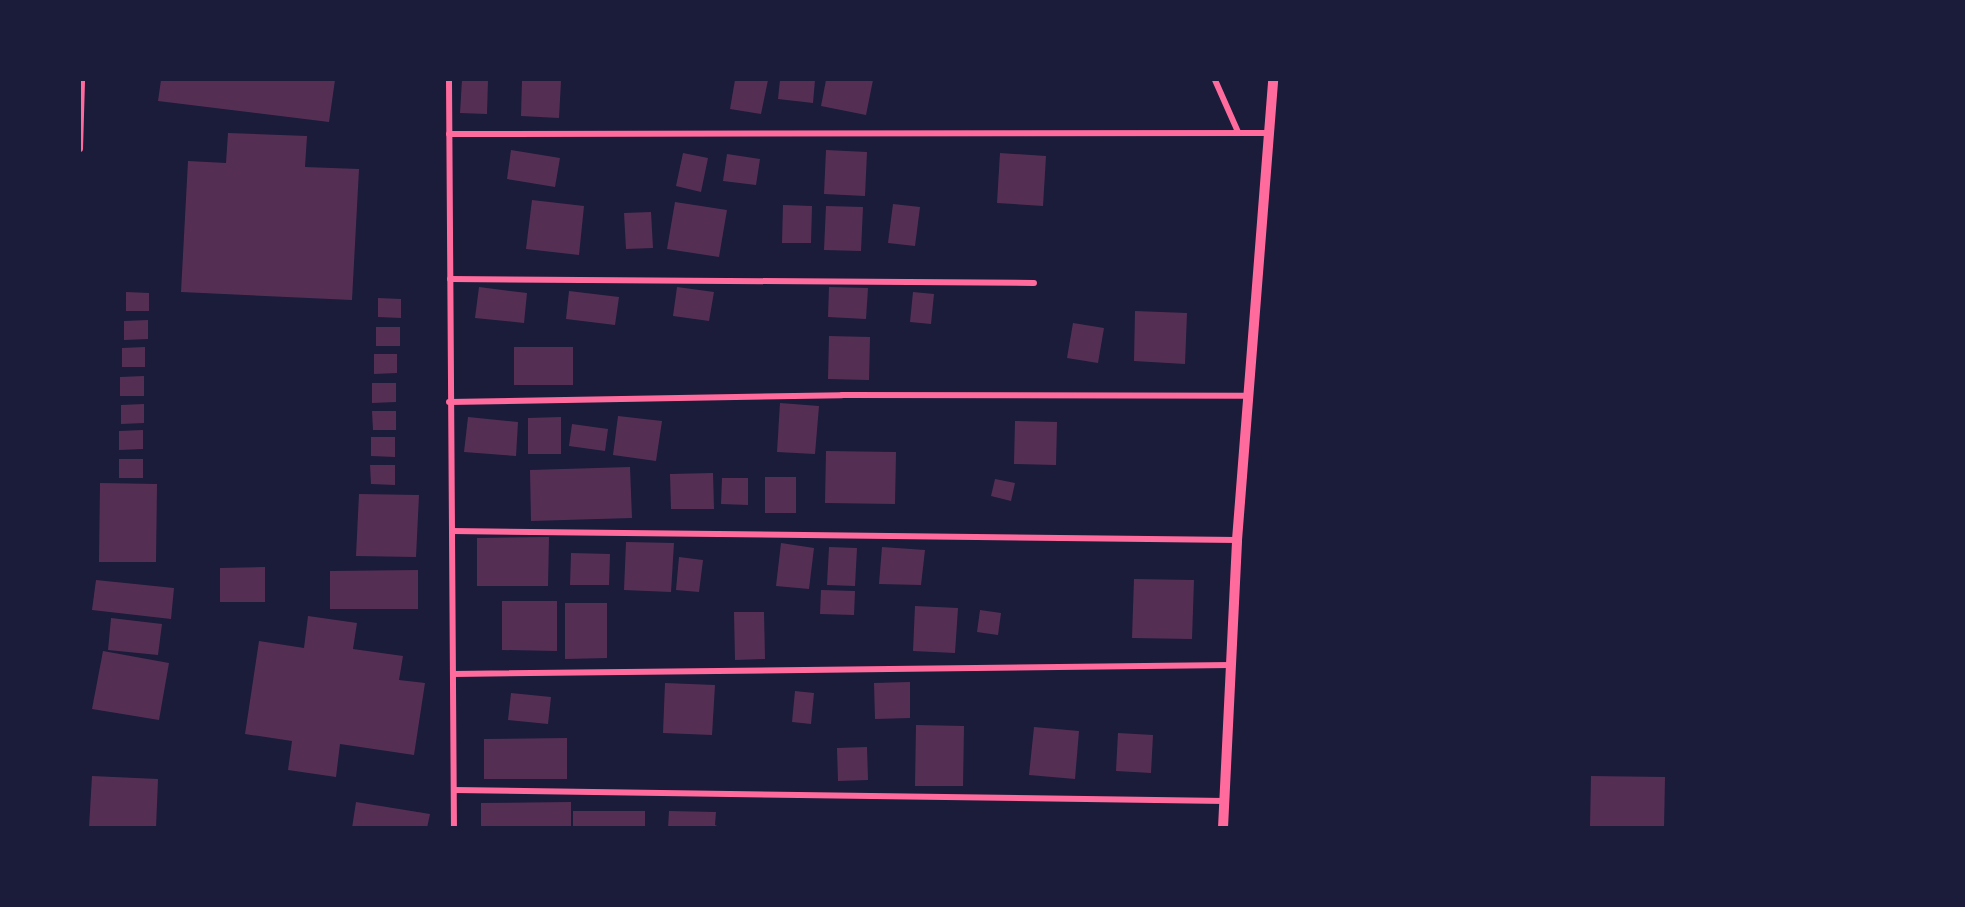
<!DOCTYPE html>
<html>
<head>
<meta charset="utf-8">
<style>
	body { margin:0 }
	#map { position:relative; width:1965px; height:907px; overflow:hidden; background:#1b1b3a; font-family:Commissioner,sans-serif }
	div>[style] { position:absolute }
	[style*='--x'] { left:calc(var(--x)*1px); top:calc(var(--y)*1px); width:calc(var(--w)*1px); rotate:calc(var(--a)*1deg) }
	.building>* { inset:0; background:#542f53 }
	.minor>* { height:6px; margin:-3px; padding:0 3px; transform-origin:3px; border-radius:3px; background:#ff6b9d }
	.tertiary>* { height:10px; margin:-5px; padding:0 5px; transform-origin:5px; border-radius:5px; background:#ff6b9d }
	span { translate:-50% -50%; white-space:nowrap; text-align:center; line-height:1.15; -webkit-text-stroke:5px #1b1b3a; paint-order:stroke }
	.frame { position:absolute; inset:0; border:81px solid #1b1b3a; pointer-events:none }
</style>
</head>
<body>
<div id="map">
	<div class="building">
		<i style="clip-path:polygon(161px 80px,335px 80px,329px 122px,158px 101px)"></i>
		<i style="clip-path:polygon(462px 80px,488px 80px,487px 114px,460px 113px)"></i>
		<i style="clip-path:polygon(522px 80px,561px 81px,559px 118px,521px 116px)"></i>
		<i style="clip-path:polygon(735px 80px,768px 80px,761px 114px,730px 109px)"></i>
		<i style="clip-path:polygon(780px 80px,815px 80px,813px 103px,778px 99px)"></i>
		<i style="clip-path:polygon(826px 80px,873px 80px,866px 115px,821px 106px)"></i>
		<i style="clip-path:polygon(228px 133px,307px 136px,305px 167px,359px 169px,352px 300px,181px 292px,188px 161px,226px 163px)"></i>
		<i style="clip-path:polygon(511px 150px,560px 158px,555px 187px,507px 179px)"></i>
		<i style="clip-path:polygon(826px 150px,867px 152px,865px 196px,824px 194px)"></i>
		<i style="clip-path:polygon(683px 153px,708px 158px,701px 192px,676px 186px)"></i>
		<i style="clip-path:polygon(1000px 153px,1046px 156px,1043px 206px,997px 203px)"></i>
		<i style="clip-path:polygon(727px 154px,760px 159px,756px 185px,723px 181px)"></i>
		<i style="clip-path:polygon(532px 200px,584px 206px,579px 255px,526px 249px)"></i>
		<i style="clip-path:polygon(675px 202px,727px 210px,719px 257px,667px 249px)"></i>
		<i style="clip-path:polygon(893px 204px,920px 207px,915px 246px,888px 243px)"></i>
		<i style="clip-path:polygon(783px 205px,812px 206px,811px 243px,782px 243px)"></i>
		<i style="clip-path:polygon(826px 206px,863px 207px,861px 251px,824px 250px)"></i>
		<i style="clip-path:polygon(651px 212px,653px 248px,626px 249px,624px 213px)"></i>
		<i style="clip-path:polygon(479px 287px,527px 293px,524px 323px,475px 318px)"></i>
		<i style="clip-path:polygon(677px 287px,714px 292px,709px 321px,673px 316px)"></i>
		<i style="clip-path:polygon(829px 287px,868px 288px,866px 319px,828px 317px)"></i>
		<i style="clip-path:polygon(569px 291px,619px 297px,615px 325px,566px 319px)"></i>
		<i style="clip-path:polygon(126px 292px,149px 293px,149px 311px,126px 311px)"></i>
		<i style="clip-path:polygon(913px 292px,934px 294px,931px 324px,910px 322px)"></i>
		<i style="clip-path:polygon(378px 298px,401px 299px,401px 318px,378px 317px)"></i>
		<i style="clip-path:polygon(1135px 311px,1187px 313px,1185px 364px,1134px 361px)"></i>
		<i style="clip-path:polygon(148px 320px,148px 339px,124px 340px,124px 321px)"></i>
		<i style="clip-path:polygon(1073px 323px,1104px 328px,1098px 363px,1067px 358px)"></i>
		<i style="clip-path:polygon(376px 327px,400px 327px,400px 346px,376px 346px)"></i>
		<i style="clip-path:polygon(829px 336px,870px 337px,869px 380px,828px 379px)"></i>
		<i style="clip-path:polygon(145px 347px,145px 367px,122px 367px,122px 348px)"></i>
		<i style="clip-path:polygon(514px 347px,573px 347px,573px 385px,514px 385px)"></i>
		<i style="clip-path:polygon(374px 354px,397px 354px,397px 373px,374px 374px)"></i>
		<i style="clip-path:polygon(144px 376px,144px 396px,120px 396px,120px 377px)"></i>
		<i style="clip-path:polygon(372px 383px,396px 383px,396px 402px,372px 403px)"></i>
		<i style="clip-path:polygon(780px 403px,819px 406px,815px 454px,777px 452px)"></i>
		<i style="clip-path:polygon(144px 404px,144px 423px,121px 424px,121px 405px)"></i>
		<i style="clip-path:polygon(372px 411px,396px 411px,396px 430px,373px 430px)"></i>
		<i style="clip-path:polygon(618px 416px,662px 421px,656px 461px,613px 455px)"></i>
		<i style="clip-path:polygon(468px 417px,518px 422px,516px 456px,464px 452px)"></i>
		<i style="clip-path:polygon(561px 417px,561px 454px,528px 454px,528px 418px)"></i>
		<i style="clip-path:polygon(1015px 421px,1057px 422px,1056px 465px,1014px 464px)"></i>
		<i style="clip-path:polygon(572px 424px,608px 429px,605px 451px,569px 446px)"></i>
		<i style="clip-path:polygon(143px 430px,143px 449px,119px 450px,119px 431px)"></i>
		<i style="clip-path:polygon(371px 437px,395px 437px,395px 457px,371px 456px)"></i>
		<i style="clip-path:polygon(826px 451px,896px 452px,895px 504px,825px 503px)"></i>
		<i style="clip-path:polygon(119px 459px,143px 459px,143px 478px,119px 478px)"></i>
		<i style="clip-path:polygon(370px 465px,395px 465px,395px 485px,371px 484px)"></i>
		<i style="clip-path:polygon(630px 467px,632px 518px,531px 521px,530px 470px)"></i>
		<i style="clip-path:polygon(713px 473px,714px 509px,671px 509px,670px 474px)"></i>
		<i style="clip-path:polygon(765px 477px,796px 477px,796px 513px,765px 513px)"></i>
		<i style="clip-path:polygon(722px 478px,748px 478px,748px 505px,721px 504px)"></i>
		<i style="clip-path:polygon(995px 479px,1015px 483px,1011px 501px,991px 496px)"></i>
		<i style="clip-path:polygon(100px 483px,157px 484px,156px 562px,99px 562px)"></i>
		<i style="clip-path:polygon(359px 494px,419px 495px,416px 557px,356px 556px)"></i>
		<i style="clip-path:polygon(549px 537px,548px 586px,477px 586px,477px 538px)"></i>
		<i style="clip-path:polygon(626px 542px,674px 543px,671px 592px,624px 590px)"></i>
		<i style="clip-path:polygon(781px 543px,814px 548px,809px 589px,776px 586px)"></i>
		<i style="clip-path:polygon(829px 547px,857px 548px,855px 586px,827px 585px)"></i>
		<i style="clip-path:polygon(882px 547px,925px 550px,921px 585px,879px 584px)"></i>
		<i style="clip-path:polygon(571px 553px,610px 554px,609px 585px,570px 585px)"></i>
		<i style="clip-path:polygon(679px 557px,703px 560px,699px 592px,676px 590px)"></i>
		<i style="clip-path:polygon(265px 567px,265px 602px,220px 602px,220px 568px)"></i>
		<i style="clip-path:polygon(418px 570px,418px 609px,330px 609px,330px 571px)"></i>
		<i style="clip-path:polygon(1134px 579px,1194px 580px,1192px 639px,1132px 638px)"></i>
		<i style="clip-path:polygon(96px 580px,174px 588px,171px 619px,92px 610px)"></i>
		<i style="clip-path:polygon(821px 590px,855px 591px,854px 615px,820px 614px)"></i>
		<i style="clip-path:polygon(502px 601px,557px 601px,557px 651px,502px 650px)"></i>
		<i style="clip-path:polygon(565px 603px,607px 603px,607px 658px,565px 659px)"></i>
		<i style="clip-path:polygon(915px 606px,958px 608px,955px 653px,913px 651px)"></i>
		<i style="clip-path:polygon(980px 610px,1001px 613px,998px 635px,977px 632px)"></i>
		<i style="clip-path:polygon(734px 612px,764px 612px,765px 659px,735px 660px)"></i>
		<i style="clip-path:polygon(308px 616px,357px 623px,353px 649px,403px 656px,399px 680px,425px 683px,414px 755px,340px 744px,336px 777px,288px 770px,292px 741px,245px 734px,259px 641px,304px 648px)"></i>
		<i style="clip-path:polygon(111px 618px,162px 624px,158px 655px,108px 650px)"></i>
		<i style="clip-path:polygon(103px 651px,169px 663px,159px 720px,92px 709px)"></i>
		<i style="clip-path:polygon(910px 682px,910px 718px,875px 719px,874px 683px)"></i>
		<i style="clip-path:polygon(665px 683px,715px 685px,712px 735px,663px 733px)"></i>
		<i style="clip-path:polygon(795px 691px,814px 693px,811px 724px,792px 722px)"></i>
		<i style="clip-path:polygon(511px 693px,551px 697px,548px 724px,508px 720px)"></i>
		<i style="clip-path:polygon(916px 725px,964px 726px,963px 786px,915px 786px)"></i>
		<i style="clip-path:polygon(1034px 727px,1079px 731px,1075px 779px,1029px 775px)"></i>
		<i style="clip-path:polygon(1118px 733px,1153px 735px,1151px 773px,1116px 771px)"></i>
		<i style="clip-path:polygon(567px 738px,567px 779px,484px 779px,484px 739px)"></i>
		<i style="clip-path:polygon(867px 747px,868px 780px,838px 781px,837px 748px)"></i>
		<i style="clip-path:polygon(92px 776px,158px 779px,156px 828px,89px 828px)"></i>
		<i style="clip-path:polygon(1591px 776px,1665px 777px,1664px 828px,1590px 826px)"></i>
		<i style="clip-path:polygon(356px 802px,430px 814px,427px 828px,352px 828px)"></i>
		<i style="clip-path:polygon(571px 802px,571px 828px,481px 828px,481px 803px)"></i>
		<i style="clip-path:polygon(573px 811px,645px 811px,645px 828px,573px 828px)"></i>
		<i style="clip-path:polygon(669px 811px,716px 812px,715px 825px,722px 828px,668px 828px)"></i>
	</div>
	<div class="minor">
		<i style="--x:449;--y:80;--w:748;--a:89.62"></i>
		<i style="--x:1215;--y:80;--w:57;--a:66.1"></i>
		<i style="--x:449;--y:134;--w:819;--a:-0.07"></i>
		<i style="--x:80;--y:149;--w:69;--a:-88.3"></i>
		<i style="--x:450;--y:279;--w:584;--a:0.39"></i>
		<i style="--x:449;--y:402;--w:393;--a:-1"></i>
		<i style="--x:842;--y:395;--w:406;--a:0.1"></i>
		<i style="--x:452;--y:531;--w:785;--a:0.66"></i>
		<i style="--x:453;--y:674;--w:778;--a:-0.66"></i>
		<i style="--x:454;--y:790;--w:771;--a:0.82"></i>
	</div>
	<div class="tertiary">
		<i style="--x:1223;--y:828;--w:288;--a:-87.2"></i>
		<i style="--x:1237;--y:540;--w:461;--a:-85.5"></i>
	</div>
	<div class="frame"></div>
</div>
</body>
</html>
